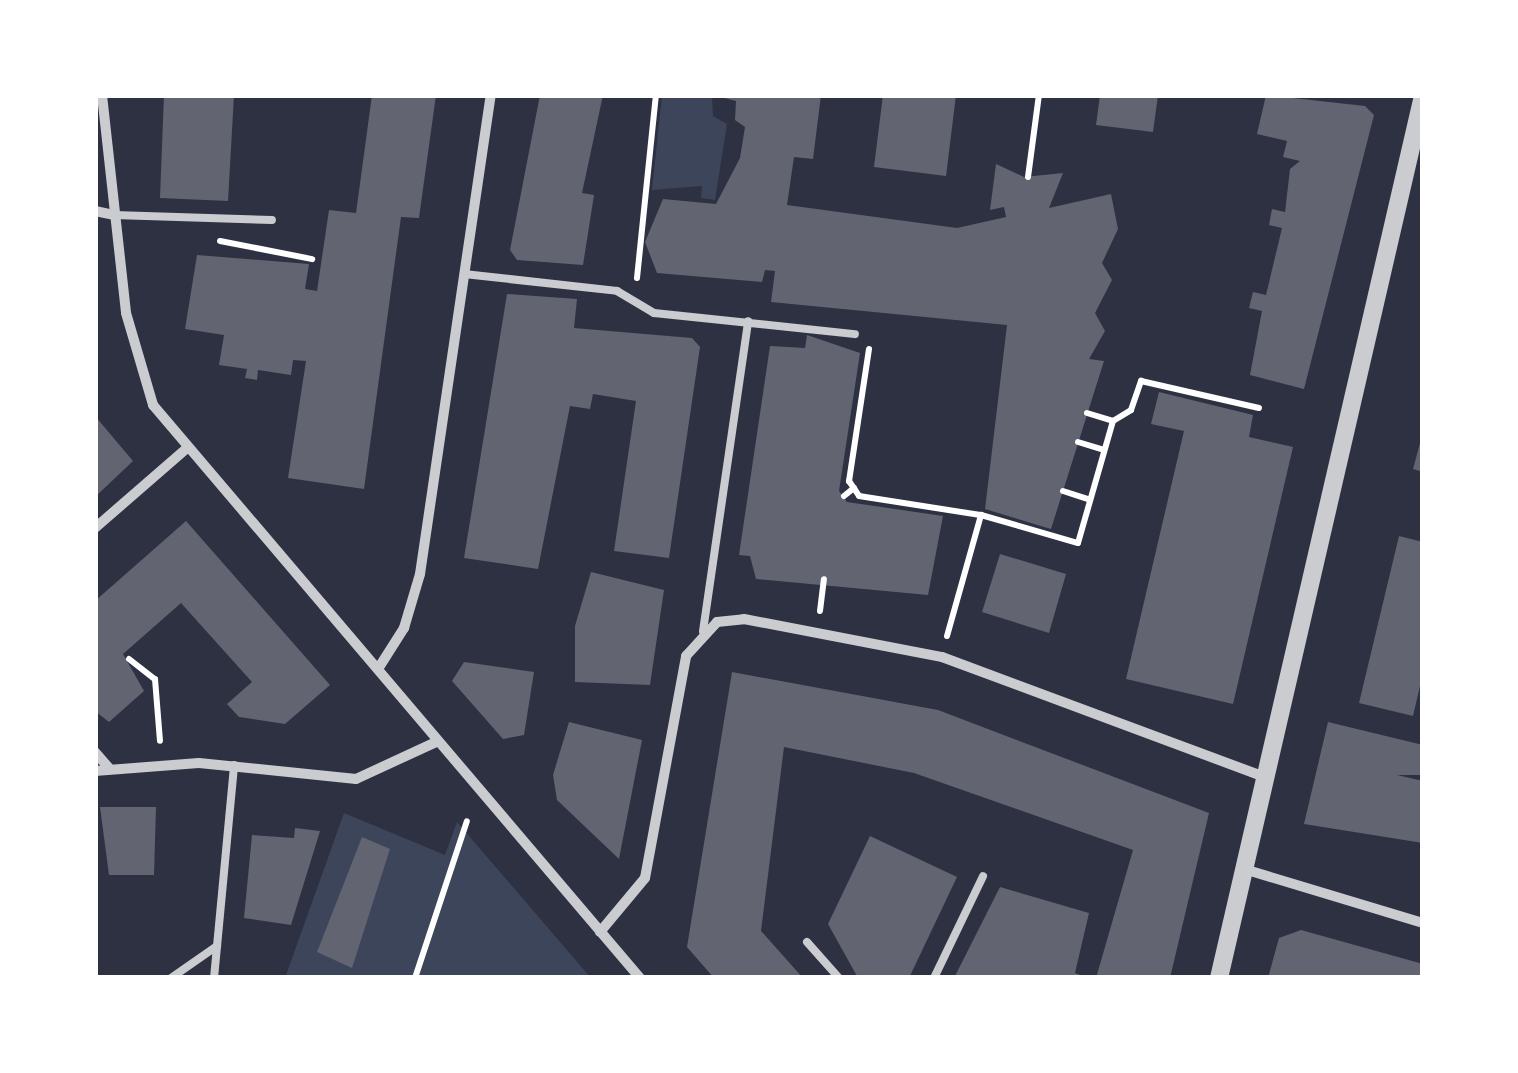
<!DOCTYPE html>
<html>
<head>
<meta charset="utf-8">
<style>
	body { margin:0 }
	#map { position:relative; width:1518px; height:1073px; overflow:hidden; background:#2d3142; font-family:"Zilla Slab",serif }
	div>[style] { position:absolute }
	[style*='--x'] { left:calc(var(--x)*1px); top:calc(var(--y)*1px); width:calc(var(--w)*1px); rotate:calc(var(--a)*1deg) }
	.green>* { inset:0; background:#3c4559 }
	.building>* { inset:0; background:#626471 }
	.path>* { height:6px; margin:-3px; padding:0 3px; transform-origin:3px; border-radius:3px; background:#fff }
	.service>* { height:8px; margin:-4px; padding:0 4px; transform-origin:4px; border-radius:4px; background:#caccd0 }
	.minor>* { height:10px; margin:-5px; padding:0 5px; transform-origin:5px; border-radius:5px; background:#caccd0 }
	.tertiary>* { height:18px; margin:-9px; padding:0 9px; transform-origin:9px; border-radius:9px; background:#caccd0 }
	span { translate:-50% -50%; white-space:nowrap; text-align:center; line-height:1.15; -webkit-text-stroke:8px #fff; paint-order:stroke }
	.frame { position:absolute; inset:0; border:98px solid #fff; pointer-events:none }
</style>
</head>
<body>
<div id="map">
	<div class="green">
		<i style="clip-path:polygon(662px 95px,712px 97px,713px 116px,727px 124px,715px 200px,701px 198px,702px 186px,652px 190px)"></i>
		<i style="clip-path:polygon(344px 813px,445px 855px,457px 822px,591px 978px,285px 978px)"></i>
	</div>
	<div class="building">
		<i style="clip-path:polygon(164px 95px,234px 95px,228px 201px,160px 198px)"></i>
		<i style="clip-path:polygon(372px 95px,436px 95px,419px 218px,401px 217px,364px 489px,288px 478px,306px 361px,293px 360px,291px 375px,258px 370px,257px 380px,245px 378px,247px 369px,219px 365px,224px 335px,185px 329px,197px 255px,309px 264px,305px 289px,317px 291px,329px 210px,356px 213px)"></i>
		<i style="clip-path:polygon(540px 95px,603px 95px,582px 193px,594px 195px,583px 265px,517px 260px,510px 250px)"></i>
		<i style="clip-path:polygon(713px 95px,821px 95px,813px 159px,794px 157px,787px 205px,957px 228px,1006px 217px,1004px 207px,990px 210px,996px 164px,1024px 177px,1063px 173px,1049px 208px,1111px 194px,1118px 229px,1102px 263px,1112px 280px,1095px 313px,1105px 331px,1089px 359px,1104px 361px,1051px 529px,985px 509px,1007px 325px,771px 302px,775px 271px,765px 270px,762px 282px,657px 273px,645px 242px,663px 199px,716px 204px,740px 158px,745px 127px,735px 120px,736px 101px)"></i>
		<i style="clip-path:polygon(883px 95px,956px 95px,946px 176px,874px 167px)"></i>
		<i style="clip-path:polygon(1100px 95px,1158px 95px,1153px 132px,1096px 125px)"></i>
		<i style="clip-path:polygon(1266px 95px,1365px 106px,1374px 115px,1304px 389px,1250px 375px,1262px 311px,1249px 308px,1253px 292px,1266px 295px,1282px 228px,1269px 225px,1272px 209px,1285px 212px,1290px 169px,1300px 161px,1283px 157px,1287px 141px,1257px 134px)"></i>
		<i style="clip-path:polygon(507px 294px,577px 299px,574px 328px,692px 338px,700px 347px,669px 558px,614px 551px,636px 401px,593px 394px,590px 409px,570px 406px,538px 569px,464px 558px)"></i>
		<i style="clip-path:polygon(807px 335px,860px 353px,839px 491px,847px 502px,943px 516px,928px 595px,756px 579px,750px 556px,739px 555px,770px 346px,805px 348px)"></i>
		<i style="clip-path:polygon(1159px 392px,1253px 415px,1249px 437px,1293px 447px,1233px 704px,1126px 679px,1184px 431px,1151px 424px)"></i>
		<i style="clip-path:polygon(95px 416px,133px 461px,95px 497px)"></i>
		<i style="clip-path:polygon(1423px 432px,1423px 472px,1413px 469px)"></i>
		<i style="clip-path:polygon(186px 521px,330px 685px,285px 724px,239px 717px,227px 704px,252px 682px,181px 603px,123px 654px,144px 691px,109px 722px,95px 711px,95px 601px)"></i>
		<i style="clip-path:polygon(1399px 536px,1423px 542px,1423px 673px,1413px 716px,1359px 703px)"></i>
		<i style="clip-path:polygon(1000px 554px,1066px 574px,1049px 633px,982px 612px)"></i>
		<i style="clip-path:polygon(591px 572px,664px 590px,650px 685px,575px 682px,575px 626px)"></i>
		<i style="clip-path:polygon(464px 662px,534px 672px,524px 735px,503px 739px,452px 681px)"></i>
		<i style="clip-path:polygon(732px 672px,938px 710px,1209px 813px,1170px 978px,1096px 978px,1133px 850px,914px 773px,784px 747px,761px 931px,803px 978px,714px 978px,687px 947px)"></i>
		<i style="clip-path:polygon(569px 722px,642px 740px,619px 859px,557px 800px,553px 775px)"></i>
		<i style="clip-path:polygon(1328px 722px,1423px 745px,1422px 775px,1397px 775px,1423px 781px,1423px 843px,1304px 824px)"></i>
		<i style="clip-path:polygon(100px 807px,156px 807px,154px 875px,109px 875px)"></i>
		<i style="clip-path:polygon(295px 828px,320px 831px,291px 925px,244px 918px,252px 835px,294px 838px)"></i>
		<i style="clip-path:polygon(870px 836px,957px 877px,909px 978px,858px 978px,828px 924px)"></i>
		<i style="clip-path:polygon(362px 837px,390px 849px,352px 968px,317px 952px)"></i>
		<i style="clip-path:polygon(1000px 887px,1089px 913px,1075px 973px,1088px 978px,954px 978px)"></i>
		<i style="clip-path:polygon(1301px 930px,1423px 964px,1423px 978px,1268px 978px,1279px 938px)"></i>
	</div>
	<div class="path">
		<i style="--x:1028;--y:177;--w:83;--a:-82.4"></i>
		<i style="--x:220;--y:241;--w:94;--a:11.1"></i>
		<i style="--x:637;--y:278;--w:184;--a:-84.1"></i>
		<i style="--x:869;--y:349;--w:134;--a:98.6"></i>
		<i style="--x:849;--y:481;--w:18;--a:56"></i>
		<i style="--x:859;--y:496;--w:123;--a:8.9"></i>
		<i style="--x:1087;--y:413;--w:27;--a:17"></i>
		<i style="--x:1078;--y:442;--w:27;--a:17"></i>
		<i style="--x:1063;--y:491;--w:28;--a:18"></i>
		<i style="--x:844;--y:496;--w:13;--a:-39"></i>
		<i style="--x:820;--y:611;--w:32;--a:-83"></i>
		<i style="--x:947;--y:636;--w:126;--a:-74.3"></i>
		<i style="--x:981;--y:515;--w:101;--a:16.1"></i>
		<i style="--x:1078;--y:543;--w:127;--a:-74"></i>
		<i style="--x:1113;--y:421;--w:21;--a:-31"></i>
		<i style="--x:1131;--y:410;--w:31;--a:-71"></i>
		<i style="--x:1141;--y:381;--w:121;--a:12.9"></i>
		<i style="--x:129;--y:659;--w:33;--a:38"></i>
		<i style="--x:155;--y:679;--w:62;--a:85.4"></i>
		<i style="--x:415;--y:978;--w:165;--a:-71.7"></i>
	</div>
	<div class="service">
		<i style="--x:114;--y:215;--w:158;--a:1.8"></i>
		<i style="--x:464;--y:274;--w:154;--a:6.3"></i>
		<i style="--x:617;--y:291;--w:43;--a:30.7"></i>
		<i style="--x:654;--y:313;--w:202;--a:6"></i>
		<i style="--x:703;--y:631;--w:313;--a:-81.7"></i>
		<i style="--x:807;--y:942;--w:48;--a:48.4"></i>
		<i style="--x:171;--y:978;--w:56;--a:-34.8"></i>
		<i style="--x:214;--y:978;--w:214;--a:-84.6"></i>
		<i style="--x:934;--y:978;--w:113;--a:-64.3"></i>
	</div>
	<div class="minor">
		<i style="--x:102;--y:95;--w:219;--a:83.7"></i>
		<i style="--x:126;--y:313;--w:96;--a:73.6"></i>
		<i style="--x:153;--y:405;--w:752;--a:49.64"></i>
		<i style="--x:95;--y:211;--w:19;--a:12"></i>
		<i style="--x:95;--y:528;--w:122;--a:-41"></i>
		<i style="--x:378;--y:669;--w:49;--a:-57.6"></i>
		<i style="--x:404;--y:628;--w:56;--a:-73.5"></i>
		<i style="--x:420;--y:574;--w:484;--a:-81.6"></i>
		<i style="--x:95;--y:752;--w:21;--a:49"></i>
		<i style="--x:95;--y:771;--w:104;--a:-4.4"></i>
		<i style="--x:199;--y:763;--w:158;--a:5.8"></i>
		<i style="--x:356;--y:779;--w:88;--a:-24.8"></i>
		<i style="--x:1244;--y:869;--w:187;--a:16.8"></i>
		<i style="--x:600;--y:932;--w:70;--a:-50.2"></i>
		<i style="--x:645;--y:878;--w:226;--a:-79.5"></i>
		<i style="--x:686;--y:656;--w:46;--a:-47.6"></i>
		<i style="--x:717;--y:622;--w:27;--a:-6"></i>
		<i style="--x:744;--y:619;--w:202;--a:10.9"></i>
		<i style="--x:942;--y:657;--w:345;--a:20.4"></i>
	</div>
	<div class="tertiary">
		<i style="--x:1219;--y:978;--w:905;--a:-76.98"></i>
	</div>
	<div class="frame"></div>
</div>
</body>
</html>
